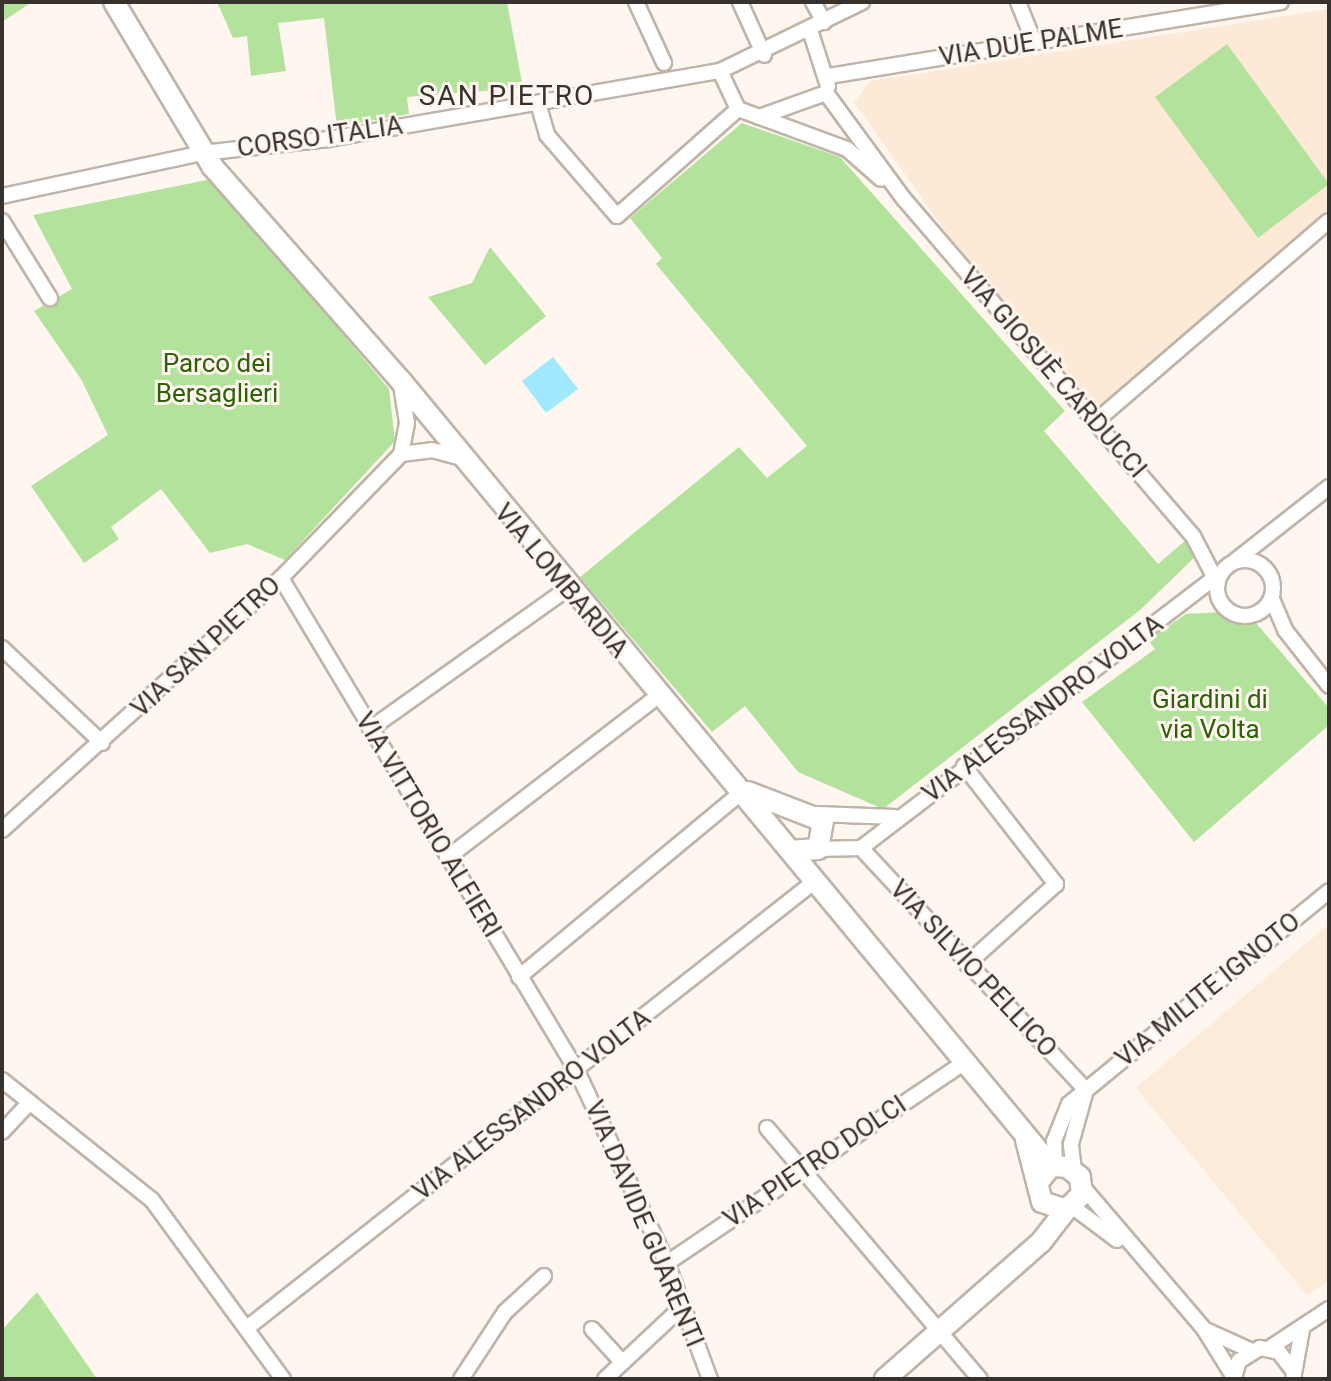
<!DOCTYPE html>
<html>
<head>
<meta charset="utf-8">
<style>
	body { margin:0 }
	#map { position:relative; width:1331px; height:1381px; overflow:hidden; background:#fef6ef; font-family:Roboto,sans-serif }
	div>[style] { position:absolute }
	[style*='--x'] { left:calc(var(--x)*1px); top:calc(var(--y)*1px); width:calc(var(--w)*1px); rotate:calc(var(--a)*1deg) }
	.built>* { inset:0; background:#fcead7 }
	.industrial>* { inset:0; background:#fcebd9 }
	.green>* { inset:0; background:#b3e29d }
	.water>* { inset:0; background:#a1e9fe }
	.roads { filter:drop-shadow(2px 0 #c0b4a8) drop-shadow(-2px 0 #c0b4a8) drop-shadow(0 2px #c0b4a8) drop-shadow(0 -2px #c0b4a8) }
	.street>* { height:14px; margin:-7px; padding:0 7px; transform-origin:7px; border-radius:7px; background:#fff }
	.street>.ring { margin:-7px; padding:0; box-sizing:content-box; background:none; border:14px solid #fff; border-radius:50% }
	.secondary>* { height:20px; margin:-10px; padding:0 10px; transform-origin:10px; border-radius:10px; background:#fff }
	span { translate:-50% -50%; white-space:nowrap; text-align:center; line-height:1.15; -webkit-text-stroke:6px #fef6ef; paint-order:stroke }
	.street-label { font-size:26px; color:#37322d }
	.park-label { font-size:26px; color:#2f6208 }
	.neighbourhood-label { font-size:28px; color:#37322d; letter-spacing:2px }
	.frame { position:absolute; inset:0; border:4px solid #37322d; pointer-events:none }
</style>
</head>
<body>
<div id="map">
	<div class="built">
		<i style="clip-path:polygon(1329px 9px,1329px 212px,1098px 409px,948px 235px,854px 102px,871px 81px)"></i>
	</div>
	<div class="industrial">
		<i style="clip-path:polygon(1329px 924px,1329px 1281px,1307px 1295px,1136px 1088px)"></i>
	</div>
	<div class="green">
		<i style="clip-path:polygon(2px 2px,32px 2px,2px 22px)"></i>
		<i style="clip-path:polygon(217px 2px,507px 2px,523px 88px,407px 97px,409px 114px,337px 127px,324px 18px,278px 23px,286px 71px,251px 76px,247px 36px,233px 38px)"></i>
		<i style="clip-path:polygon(1227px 44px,1329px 184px,1258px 238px,1155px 97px)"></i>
		<i style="clip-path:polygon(742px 123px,840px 157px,1065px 411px,1044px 431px,1158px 564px,1187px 539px,1195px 557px,1140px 610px,883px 809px,798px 772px,745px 706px,712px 732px,580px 577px,739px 447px,767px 478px,807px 446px,656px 264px,662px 258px,630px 218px)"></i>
		<i style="clip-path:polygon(212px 179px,389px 389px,395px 441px,285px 560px,247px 544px,210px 553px,161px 489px,111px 527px,119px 539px,84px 563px,31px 486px,108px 435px,81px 379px,34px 311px,72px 289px,33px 215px)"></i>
		<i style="clip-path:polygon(490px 247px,546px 316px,485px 365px,428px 297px,472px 283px)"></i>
		<i style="clip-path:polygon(1221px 612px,1256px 623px,1329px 708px,1329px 725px,1194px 842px,1082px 702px,1155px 649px,1148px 640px,1186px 614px)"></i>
		<i style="clip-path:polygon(37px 1292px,97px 1379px,2px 1379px,2px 1330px)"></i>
	</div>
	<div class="water">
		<i style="clip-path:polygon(553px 357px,578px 389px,546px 413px,522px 381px)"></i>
	</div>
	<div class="roads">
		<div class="street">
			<i style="--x:636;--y:2;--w:67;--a:65.3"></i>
			<i style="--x:740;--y:2;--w:58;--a:65.6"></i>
			<i style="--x:813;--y:2;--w:23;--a:61"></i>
			<i style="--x:1018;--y:2;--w:43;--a:68.2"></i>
			<i style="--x:810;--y:30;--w:59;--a:72.2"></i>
			<i style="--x:720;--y:71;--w:42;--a:64.7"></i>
			<i style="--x:738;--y:109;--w:116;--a:20.2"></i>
			<i style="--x:847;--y:149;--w:45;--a:41.4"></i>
			<i style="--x:829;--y:76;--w:458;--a:-9.3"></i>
			<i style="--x:826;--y:93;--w:132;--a:53.7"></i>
			<i style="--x:904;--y:199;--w:444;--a:49.4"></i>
			<i style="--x:1193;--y:536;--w:54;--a:62.5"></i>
			<i style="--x:538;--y:103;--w:33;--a:74"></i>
			<i style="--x:547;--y:135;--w:107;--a:49.2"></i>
			<i style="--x:617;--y:216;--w:162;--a:-41.5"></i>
			<i style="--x:759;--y:117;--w:71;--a:-19.7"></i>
			<i style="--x:2;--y:196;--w:205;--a:-12.1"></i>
			<i style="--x:202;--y:153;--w:128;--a:-6.3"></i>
			<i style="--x:329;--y:139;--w:397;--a:-9.9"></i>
			<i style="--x:720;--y:71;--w:158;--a:-25.9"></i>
			<i style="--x:2;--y:221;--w:91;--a:58.1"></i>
			<i style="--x:1095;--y:422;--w:308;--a:-40.7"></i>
			<i style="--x:401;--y:454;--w:31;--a:-7"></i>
			<i style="--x:432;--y:450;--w:27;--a:15"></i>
			<i class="ring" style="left:1217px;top:560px;width:42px;height:42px"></i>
			<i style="--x:1235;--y:561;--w:120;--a:-38.2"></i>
			<i style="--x:281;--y:578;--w:575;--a:59.02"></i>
			<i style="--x:577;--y:1071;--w:212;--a:64.9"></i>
			<i style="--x:667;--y:1263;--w:124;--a:69.7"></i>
			<i style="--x:1272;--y:599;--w:34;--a:67"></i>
			<i style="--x:1285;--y:630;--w:71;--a:51.8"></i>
			<i style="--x:2;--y:648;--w:138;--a:43.5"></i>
			<i style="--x:370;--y:729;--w:242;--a:-35.4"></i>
			<i style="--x:964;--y:766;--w:150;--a:52.1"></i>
			<i style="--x:1056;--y:884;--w:120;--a:138"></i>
			<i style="--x:817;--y:814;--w:78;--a:2.2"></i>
			<i style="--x:2;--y:830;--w:376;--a:-42.1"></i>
			<i style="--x:281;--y:578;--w:173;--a:-45.9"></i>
			<i style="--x:401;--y:454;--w:32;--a:-79"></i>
			<i style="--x:407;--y:423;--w:39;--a:-99"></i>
			<i style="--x:861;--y:848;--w:330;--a:47.1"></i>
			<i style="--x:818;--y:849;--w:43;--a:-1.3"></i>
			<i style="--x:861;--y:848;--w:452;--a:-37.4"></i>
			<i style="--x:447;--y:858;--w:265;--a:-37.5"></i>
			<i style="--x:519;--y:977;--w:288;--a:-39.7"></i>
			<i style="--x:2;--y:1080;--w:192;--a:38.7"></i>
			<i style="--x:152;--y:1200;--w:222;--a:53.8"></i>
			<i style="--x:767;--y:1128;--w:329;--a:49.7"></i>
			<i style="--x:2;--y:1132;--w:41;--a:-47"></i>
			<i style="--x:1055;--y:1166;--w:25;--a:-92"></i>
			<i style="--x:1054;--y:1141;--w:40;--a:-68"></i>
			<i style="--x:1069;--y:1104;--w:336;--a:-39.3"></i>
			<i style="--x:1074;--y:1170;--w:26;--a:-97"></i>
			<i style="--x:1071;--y:1144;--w:56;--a:-74.5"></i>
			<i style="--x:1082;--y:1186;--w:188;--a:49.5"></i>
			<i style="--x:1204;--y:1329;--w:59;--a:58.2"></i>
			<i style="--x:1073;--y:1207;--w:55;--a:36.9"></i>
			<i style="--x:667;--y:1263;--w:359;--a:-34"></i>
			<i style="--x:247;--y:1328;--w:723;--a:-38.2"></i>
			<i style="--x:592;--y:1329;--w:45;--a:47.7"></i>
			<i style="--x:1208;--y:1331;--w:48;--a:24.4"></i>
			<i style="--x:1268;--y:1349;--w:73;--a:-33.3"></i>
			<i style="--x:1234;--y:1378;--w:18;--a:-74"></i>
			<i style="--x:1239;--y:1361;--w:25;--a:-32"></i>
			<i style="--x:1260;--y:1348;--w:19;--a:12"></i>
			<i style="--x:1279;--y:1352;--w:21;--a:53"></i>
			<i style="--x:461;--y:1379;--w:80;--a:-56.7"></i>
			<i style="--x:505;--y:1312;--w:53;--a:-42.7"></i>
			<i style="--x:605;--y:1379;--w:107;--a:-43.1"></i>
			<i style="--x:1293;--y:1379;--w:50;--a:-79.6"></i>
		</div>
		<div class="secondary">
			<i style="--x:114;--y:2;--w:191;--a:59.1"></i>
			<i style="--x:212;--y:166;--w:286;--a:48.7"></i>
			<i style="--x:401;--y:381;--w:1019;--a:50.37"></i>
			<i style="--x:748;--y:792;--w:80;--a:21.1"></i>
			<i style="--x:823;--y:821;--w:28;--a:100"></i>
			<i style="--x:818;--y:849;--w:26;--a:176"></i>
			<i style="--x:1026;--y:1140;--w:64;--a:75.5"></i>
			<i style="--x:1042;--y:1202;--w:25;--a:18"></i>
			<i style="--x:1066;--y:1210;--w:23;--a:-45"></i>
			<i style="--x:1082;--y:1194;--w:17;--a:-97"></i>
			<i style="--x:1080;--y:1177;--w:16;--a:-142"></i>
			<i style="--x:1067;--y:1167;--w:16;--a:-176"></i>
			<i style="--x:1051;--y:1166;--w:22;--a:129"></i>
			<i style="--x:885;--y:1379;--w:208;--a:-41.3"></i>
			<i style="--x:1041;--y:1242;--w:41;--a:-52"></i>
		</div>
	</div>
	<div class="street-label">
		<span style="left:1031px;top:43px;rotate:-9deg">VIA DUE PALME</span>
		<span style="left:320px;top:137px;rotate:-8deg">CORSO ITALIA</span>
		<span style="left:1053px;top:373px;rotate:49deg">VIA GIOSUÈ CARDUCCI</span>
		<span style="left:561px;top:581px;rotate:50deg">VIA LOMBARDIA</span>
		<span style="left:206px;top:647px;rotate:-43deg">VIA SAN PIETRO</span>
		<span style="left:1043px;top:709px;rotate:-37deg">VIA ALESSANDRO VOLTA</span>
		<span style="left:428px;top:825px;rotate:59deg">VIA VITTORIO ALFIERI</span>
		<span style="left:973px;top:969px;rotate:47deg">VIA SILVIO PELLICO</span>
		<span style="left:1208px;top:990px;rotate:-39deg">VIA MILITE IGNOTO</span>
		<span style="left:532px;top:1105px;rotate:-38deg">VIA ALESSANDRO VOLTA</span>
		<span style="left:815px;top:1162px;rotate:-34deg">VIA PIETRO DOLCI</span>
		<span style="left:644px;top:1224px;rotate:67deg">VIA DAVIDE GUARENTI</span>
	</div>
	<div class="park-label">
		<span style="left:217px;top:379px">Parco dei<br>Bersaglieri</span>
		<span style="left:1210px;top:715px">Giardini di<br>via Volta</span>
	</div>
	<div class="neighbourhood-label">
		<span style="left:507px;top:96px">SAN PIETRO</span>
	</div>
	<div class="frame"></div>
</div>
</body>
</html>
